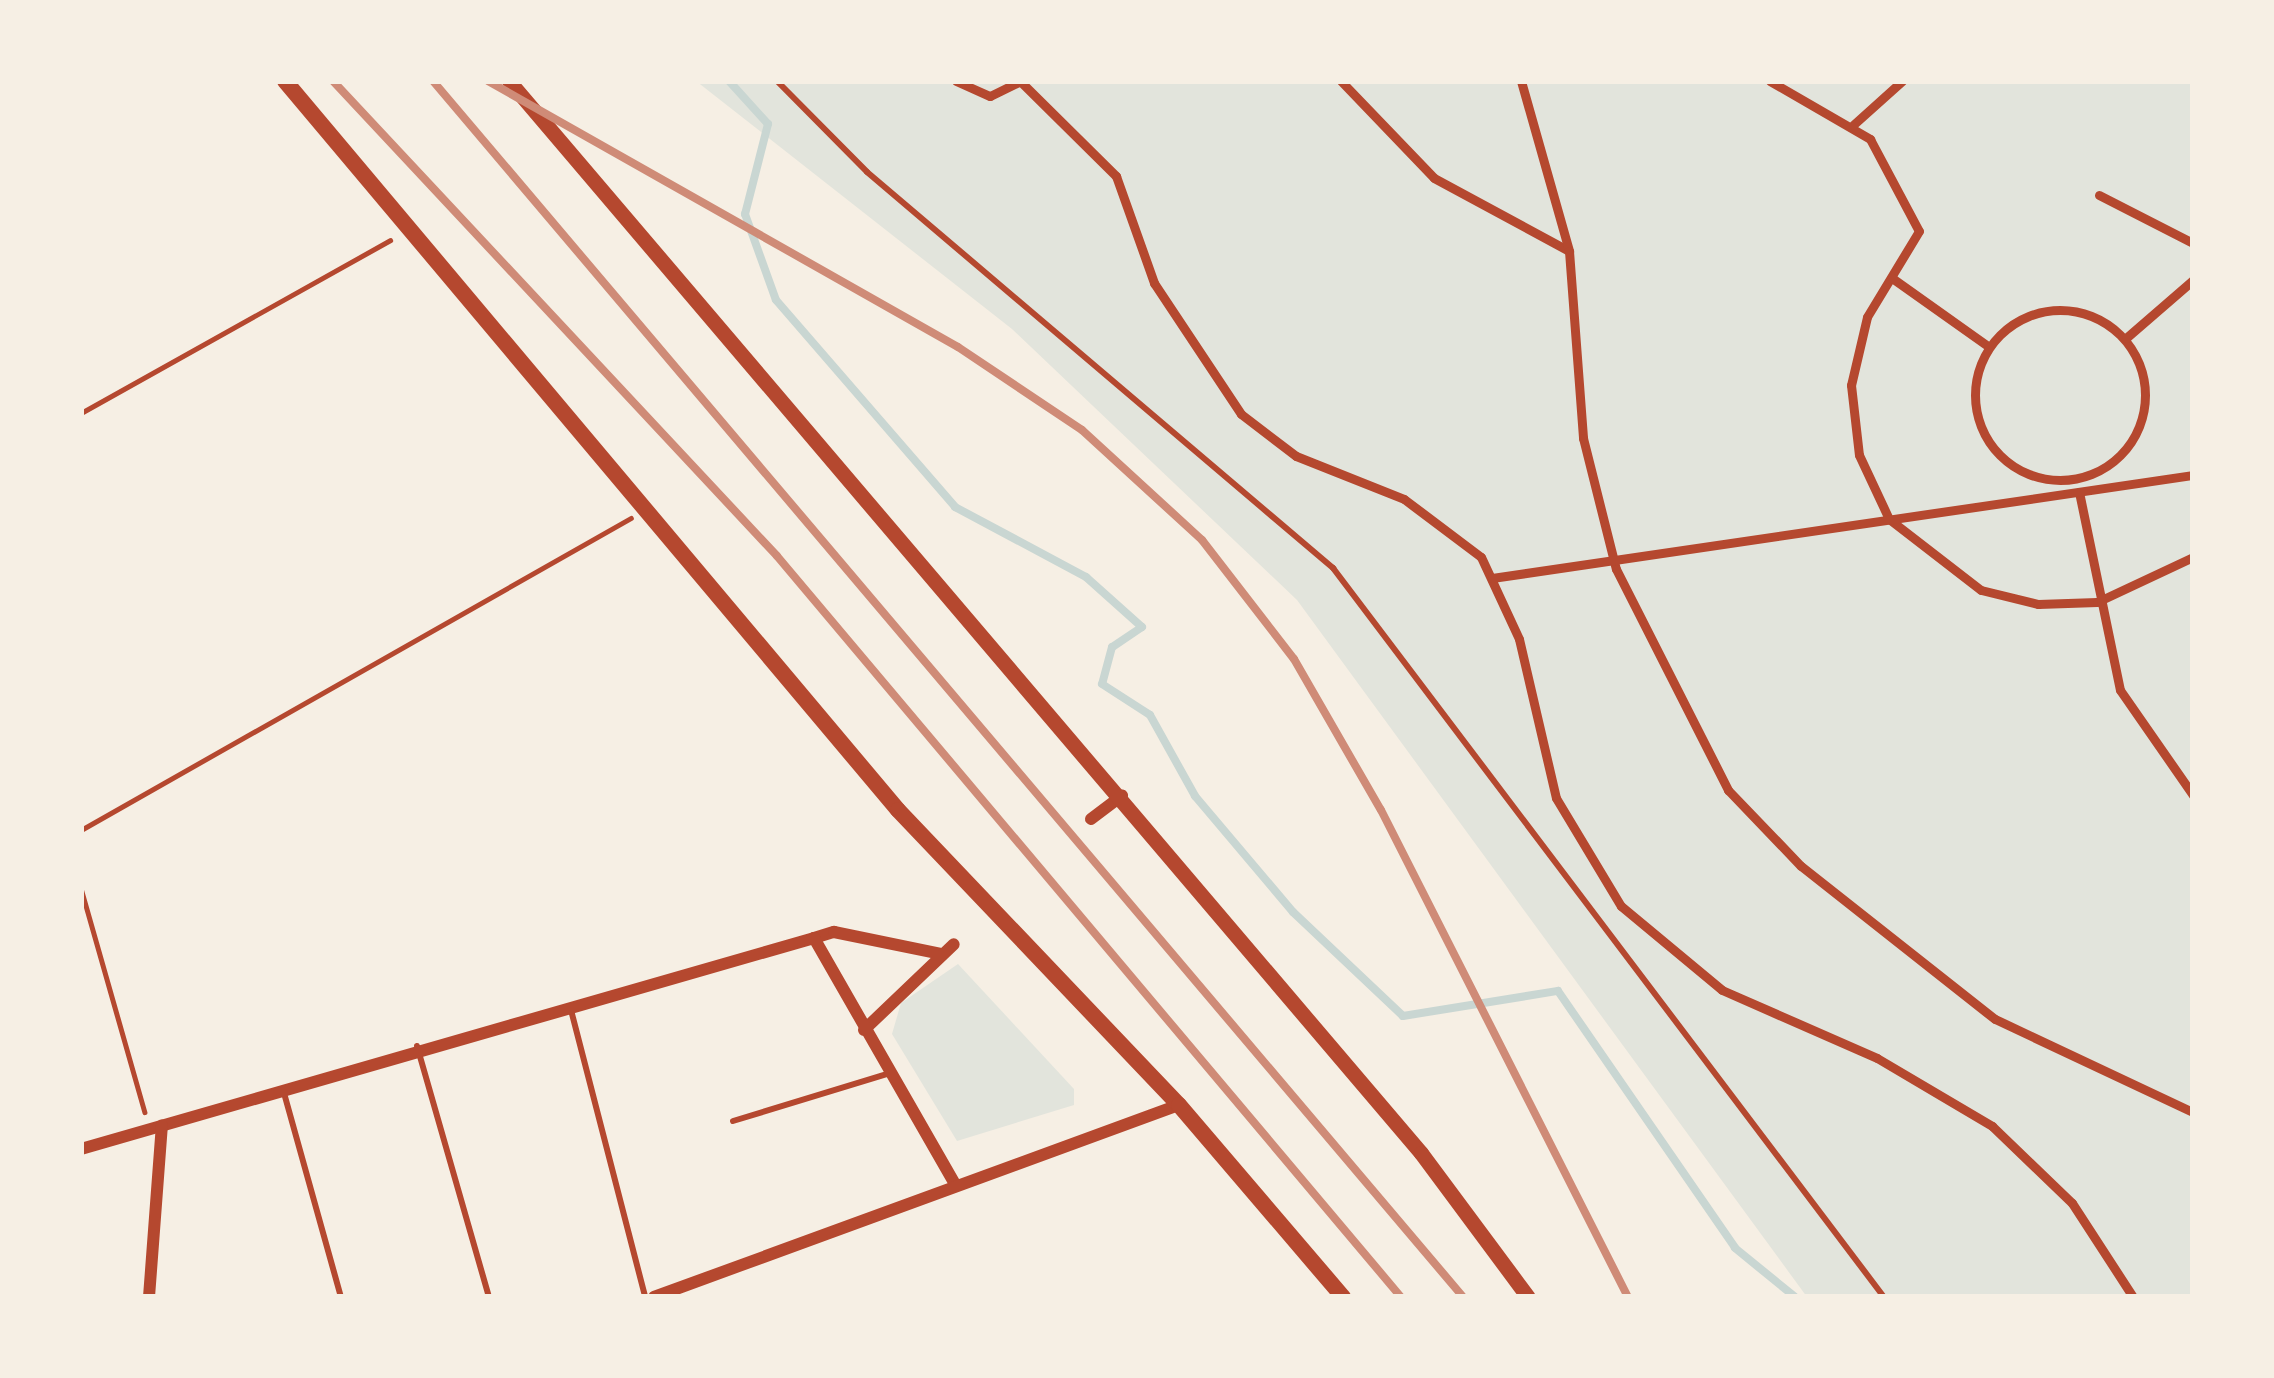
<!DOCTYPE html>
<html>
<head>
<meta charset="utf-8">
<style>
	body { margin:0 }
	#map { position:relative; width:2274px; height:1378px; overflow:hidden; background:#f6efe4; font-family:"Public Sans",sans-serif }
	div>[style] { position:absolute }
	[style*='--x'] { left:calc(var(--x)*1px); top:calc(var(--y)*1px); width:calc(var(--w)*1px); rotate:calc(var(--a)*1deg) }
	.green>* { inset:0; background:#e2e4dc }
	.stream>* { height:8px; margin:-4px; padding:0 4px; transform-origin:4px; border-radius:4px; background:#c9d6d2 }
	.path>* { height:4.5px; margin:-2.25px; padding:0 2.25px; transform-origin:2.25px; border-radius:2.25px; background:#b5482f }
	.service>* { height:6px; margin:-3px; padding:0 3px; transform-origin:3px; border-radius:3px; background:#b5482f }
	.pedestrian>* { height:9px; margin:-4.5px; padding:0 4.5px; transform-origin:4.5px; border-radius:4.5px; background:#b5482f }
	.pedestrian>.ring { margin:-4.5px; padding:0; box-sizing:content-box; background:none; border:9px solid #b5482f; border-radius:50% }
	.minor>* { height:12px; margin:-6px; padding:0 6px; transform-origin:6px; border-radius:6px; background:#b5482f }
	.tertiary>* { height:15px; margin:-7.5px; padding:0 7.5px; transform-origin:7.5px; border-radius:7.5px; background:#b5482f }
	.secondary>* { height:16px; margin:-8px; padding:0 8px; transform-origin:8px; border-radius:8px; background:#b5482f }
	.rail>* { height:8px; margin:-4px; padding:0 4px; transform-origin:4px; border-radius:4px; background:#cf8b77 }
	span { translate:-50% -50%; white-space:nowrap; text-align:center; line-height:1.15; -webkit-text-stroke:10px #f6efe4; paint-order:stroke }
	.frame { position:absolute; inset:0; border:84px solid #f6efe4; pointer-events:none }
</style>
</head>
<body>
<div id="map">
	<div class="green">
		<i style="clip-path:polygon(696px 81px,2193px 81px,2193px 1297px,1807px 1297px,1297px 600px,1012px 329px)"></i>
		<i style="clip-path:polygon(958px 964px,1074px 1089px,1074px 1105px,957px 1141px,892px 1034px,901px 1003px)"></i>
	</div>
	<div class="stream">
		<i style="--x:729;--y:81;--w:58;--a:47.8"></i>
		<i style="--x:768;--y:124;--w:93;--a:104.3"></i>
		<i style="--x:745;--y:214;--w:91;--a:70.2"></i>
		<i style="--x:776;--y:300;--w:274;--a:49.1"></i>
		<i style="--x:955;--y:507;--w:149;--a:28.1"></i>
		<i style="--x:1086;--y:577;--w:75;--a:41.8"></i>
		<i style="--x:1142;--y:627;--w:36;--a:146"></i>
		<i style="--x:1112;--y:647;--w:38;--a:105"></i>
		<i style="--x:1102;--y:684;--w:57;--a:32.9"></i>
		<i style="--x:1150;--y:715;--w:93;--a:60.9"></i>
		<i style="--x:1195;--y:796;--w:152;--a:49.8"></i>
		<i style="--x:1293;--y:912;--w:151;--a:43.4"></i>
		<i style="--x:1403;--y:1016;--w:157;--a:-9.2"></i>
		<i style="--x:1558;--y:991;--w:312;--a:55.4"></i>
		<i style="--x:1735;--y:1248;--w:77;--a:39.2"></i>
	</div>
	<div class="path">
		<i style="--x:81;--y:413;--w:354;--a:-29.2"></i>
		<i style="--x:81;--y:830;--w:632;--a:-29.57"></i>
		<i style="--x:81;--y:888;--w:233;--a:74.1"></i>
	</div>
	<div class="service">
		<i style="--x:777;--y:81;--w:128;--a:45.3"></i>
		<i style="--x:867;--y:172;--w:612;--a:40.36"></i>
		<i style="--x:1333;--y:568;--w:914;--a:52.92"></i>
		<i style="--x:571;--y:1010;--w:296;--a:75.5"></i>
		<i style="--x:417;--y:1046;--w:261;--a:74"></i>
		<i style="--x:284;--y:1093;--w:212;--a:74.4"></i>
		<i style="--x:733;--y:1121;--w:164;--a:-17"></i>
	</div>
	<div class="pedestrian">
		<i style="--x:956;--y:81;--w:37;--a:24"></i>
		<i style="--x:990;--y:96;--w:34;--a:-26"></i>
		<i style="--x:1341;--y:81;--w:134;--a:46.2"></i>
		<i style="--x:1434;--y:178;--w:153;--a:28.4"></i>
		<i style="--x:1521;--y:81;--w:177;--a:74.2"></i>
		<i style="--x:1569;--y:251;--w:188;--a:85.7"></i>
		<i style="--x:1583;--y:438;--w:135;--a:75.9"></i>
		<i style="--x:1616;--y:569;--w:248;--a:63.1"></i>
		<i style="--x:1728;--y:790;--w:105;--a:46.2"></i>
		<i style="--x:1801;--y:866;--w:247;--a:38.3"></i>
		<i style="--x:1995;--y:1019;--w:219;--a:25.2"></i>
		<i style="--x:1770;--y:81;--w:116;--a:30.1"></i>
		<i style="--x:1870;--y:139;--w:104;--a:62"></i>
		<i style="--x:1919;--y:231;--w:100;--a:121.2"></i>
		<i style="--x:1867;--y:317;--w:70;--a:103.2"></i>
		<i style="--x:1851;--y:385;--w:70;--a:83.5"></i>
		<i style="--x:1859;--y:455;--w:71;--a:64.9"></i>
		<i style="--x:1889;--y:519;--w:116;--a:37.7"></i>
		<i style="--x:1981;--y:590;--w:59;--a:13.8"></i>
		<i style="--x:2038;--y:604;--w:59;--a:-1.9"></i>
		<i style="--x:2097;--y:602;--w:106;--a:-25.1"></i>
		<i style="--x:1021;--y:82;--w:134;--a:44.7"></i>
		<i style="--x:1116;--y:176;--w:114;--a:70.4"></i>
		<i style="--x:1154;--y:283;--w:157;--a:56.4"></i>
		<i style="--x:1241;--y:414;--w:69;--a:37.4"></i>
		<i style="--x:1296;--y:456;--w:116;--a:21.7"></i>
		<i style="--x:1404;--y:499;--w:96;--a:37"></i>
		<i style="--x:1481;--y:557;--w:90;--a:65.1"></i>
		<i style="--x:1519;--y:639;--w:163;--a:76.9"></i>
		<i style="--x:1556;--y:798;--w:126;--a:59"></i>
		<i style="--x:1621;--y:906;--w:131;--a:39.7"></i>
		<i style="--x:1722;--y:990;--w:169;--a:23.7"></i>
		<i style="--x:1877;--y:1058;--w:134;--a:30.6"></i>
		<i style="--x:1992;--y:1126;--w:111;--a:43.9"></i>
		<i style="--x:2072;--y:1203;--w:112;--a:57"></i>
		<i style="--x:1853;--y:125;--w:66;--a:-41.9"></i>
		<i style="--x:2099;--y:195;--w:106;--a:27.1"></i>
		<i style="--x:1892;--y:278;--w:119;--a:35.4"></i>
		<i class="ring" style="left:1975px;top:310px;width:161px;height:161px"></i>
		<i style="--x:2126;--y:338;--w:89;--a:-40.9"></i>
		<i style="--x:2079;--y:492;--w:202;--a:78.3"></i>
		<i style="--x:2120;--y:690;--w:128;--a:55.2"></i>
		<i style="--x:1492;--y:578;--w:709;--a:-8.36"></i>
	</div>
	<div class="minor">
		<i style="--x:1091;--y:819;--w:39;--a:-37"></i>
		<i style="--x:814;--y:938;--w:21;--a:-17"></i>
		<i style="--x:834;--y:932;--w:109;--a:11.6"></i>
		<i style="--x:864;--y:1030;--w:124;--a:-43.7"></i>
		<i style="--x:81;--y:1149;--w:763;--a:-16.06"></i>
		<i style="--x:814;--y:938;--w:281;--a:60.2"></i>
		<i style="--x:149;--y:1297;--w:172;--a:-85.7"></i>
		<i style="--x:654;--y:1297;--w:559;--a:-20.09"></i>
	</div>
	<div class="tertiary">
		<i style="--x:509;--y:81;--w:1407;--a:49.61"></i>
		<i style="--x:1421;--y:1153;--w:179;--a:53.4"></i>
	</div>
	<div class="secondary">
		<i style="--x:285;--y:81;--w:952;--a:49.94"></i>
		<i style="--x:898;--y:810;--w:407;--a:46.4"></i>
		<i style="--x:1179;--y:1105;--w:253;--a:49.5"></i>
	</div>
	<div class="rail">
		<i style="--x:333;--y:81;--w:650;--a:46.93"></i>
		<i style="--x:777;--y:556;--w:969;--a:49.9"></i>
		<i style="--x:433;--y:81;--w:1594;--a:49.73"></i>
		<i style="--x:488;--y:81;--w:540;--a:29.51"></i>
		<i style="--x:958;--y:347;--w:149;--a:33.8"></i>
		<i style="--x:1082;--y:430;--w:163;--a:42.5"></i>
		<i style="--x:1202;--y:540;--w:150;--a:52.3"></i>
		<i style="--x:1294;--y:659;--w:174;--a:60.1"></i>
		<i style="--x:1381;--y:810;--w:546;--a:63.11"></i>
	</div>
	<div class="frame"></div>
</div>
</body>
</html>
